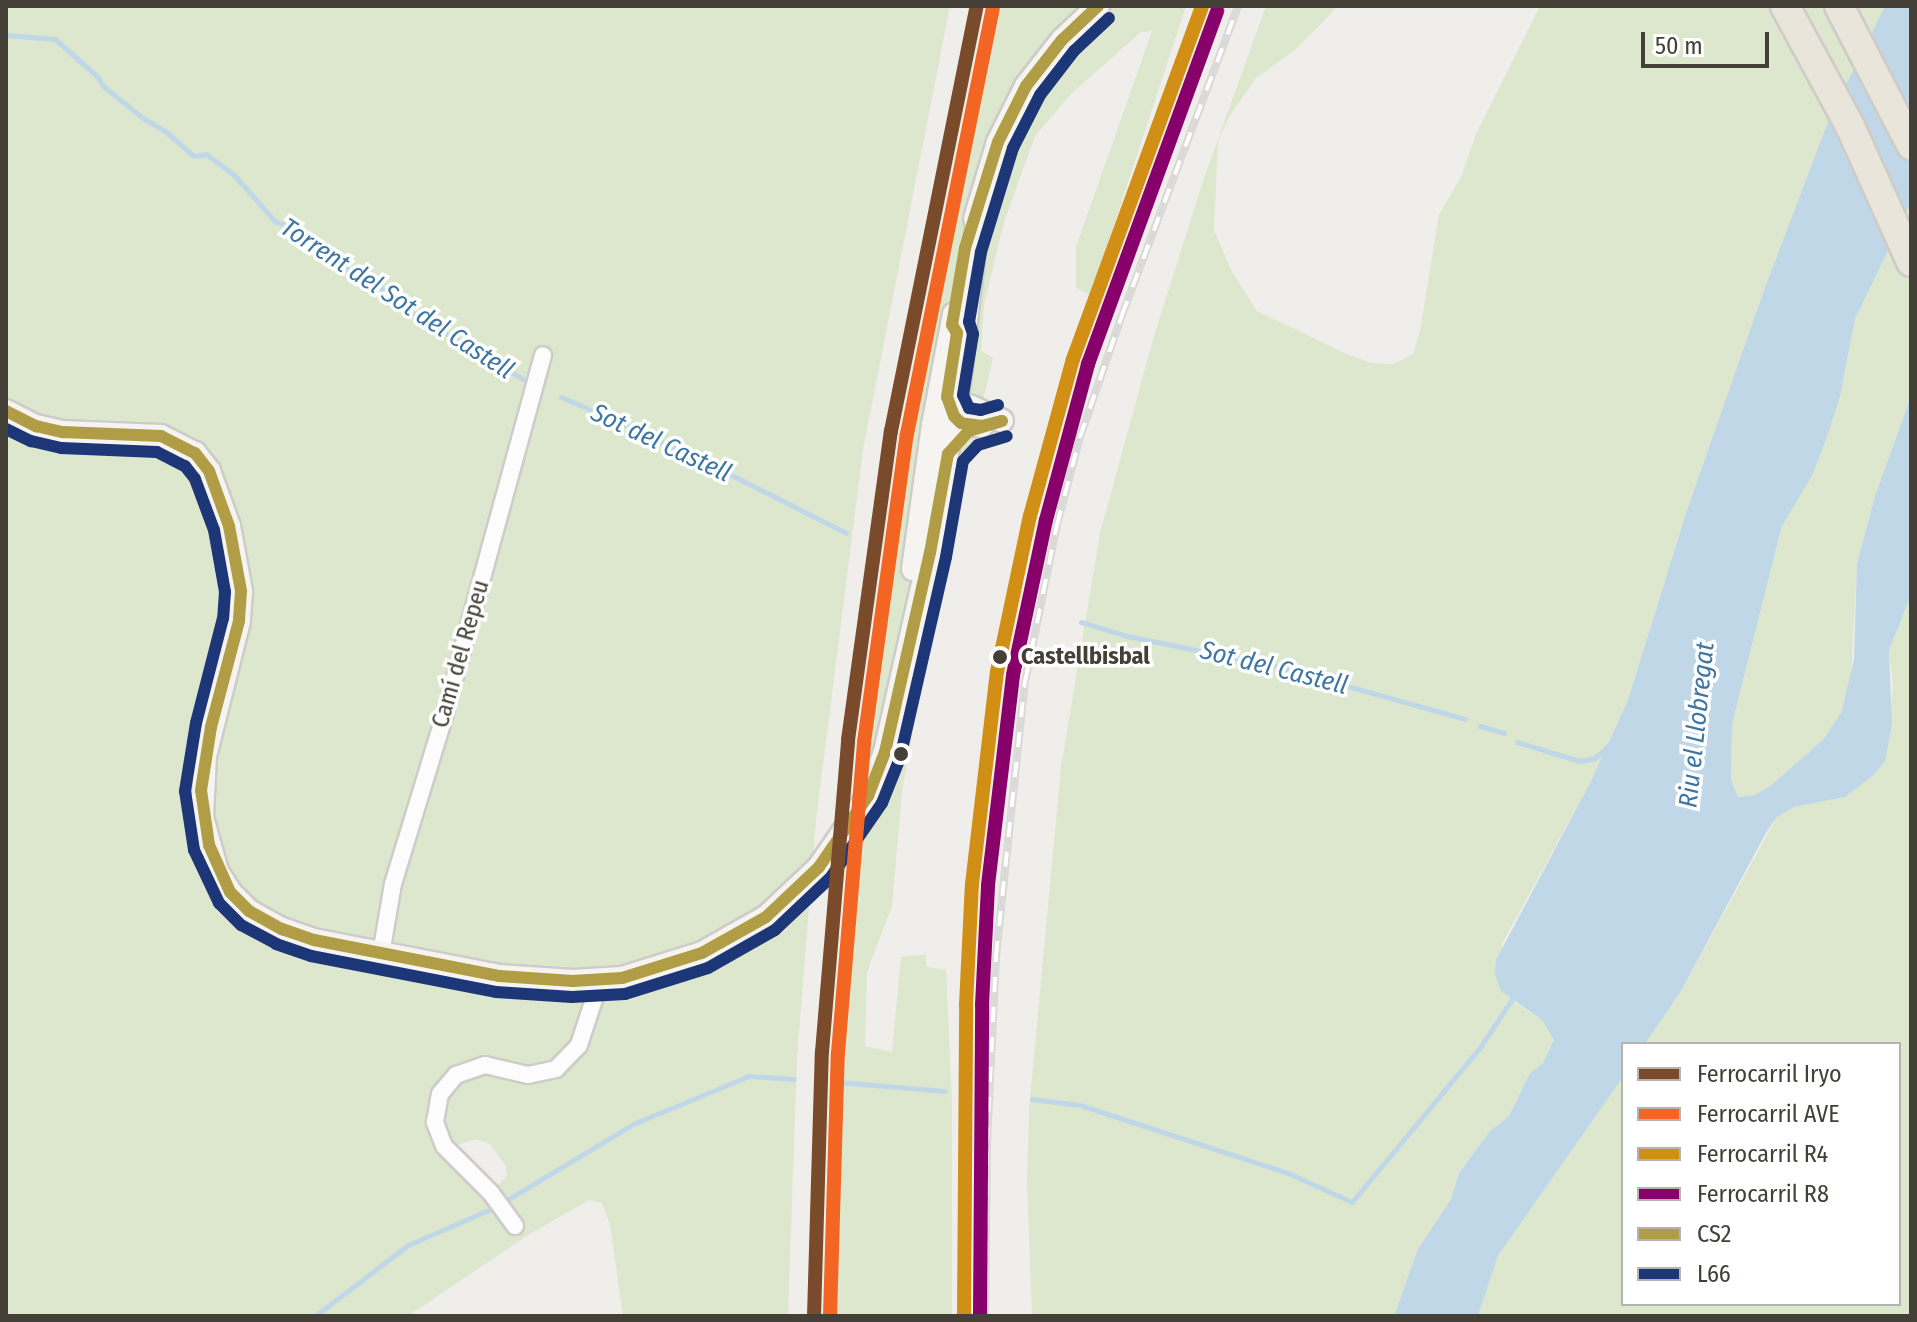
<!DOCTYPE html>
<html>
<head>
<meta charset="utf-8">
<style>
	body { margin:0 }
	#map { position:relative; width:1917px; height:1322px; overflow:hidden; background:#f0eeea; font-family:"Fira Sans Condensed",sans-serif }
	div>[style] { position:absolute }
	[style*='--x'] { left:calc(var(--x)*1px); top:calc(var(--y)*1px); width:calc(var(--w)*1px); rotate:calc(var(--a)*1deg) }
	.green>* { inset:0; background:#dce7cd }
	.water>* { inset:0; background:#c0d7e8 }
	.stream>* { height:5px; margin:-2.5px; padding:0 2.5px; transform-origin:2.5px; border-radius:2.5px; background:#c0d7e8 }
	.roads { filter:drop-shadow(2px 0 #ceccc8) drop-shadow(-2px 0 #ceccc8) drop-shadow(0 2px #ceccc8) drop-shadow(0 -2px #ceccc8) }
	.street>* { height:16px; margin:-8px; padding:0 8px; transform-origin:8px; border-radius:8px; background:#fdfcfc }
	.secondary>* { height:22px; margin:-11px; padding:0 11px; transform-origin:11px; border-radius:11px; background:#f5f4f0 }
	.highway>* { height:28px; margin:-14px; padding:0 14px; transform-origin:14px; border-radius:14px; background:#e9e5db }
	.rail>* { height:8px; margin-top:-4px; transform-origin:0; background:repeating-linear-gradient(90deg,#fff 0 15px,#d9d9d8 0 30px); box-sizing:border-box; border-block:2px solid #d9d9d8 }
	.bus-1>* { height:12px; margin:-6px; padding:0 6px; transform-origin:6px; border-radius:6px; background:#b19d45 }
	.bus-2>* { height:12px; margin:-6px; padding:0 6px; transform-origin:6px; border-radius:6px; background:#1d3678 }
	.rail-1>* { height:14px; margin:-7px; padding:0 7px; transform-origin:7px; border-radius:7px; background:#7a4b2a }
	.rail-2>* { height:14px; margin:-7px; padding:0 7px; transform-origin:7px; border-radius:7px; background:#f26522 }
	.rail-3>* { height:14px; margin:-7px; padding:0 7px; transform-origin:7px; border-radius:7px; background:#d28f15 }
	.rail-4>* { height:14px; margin:-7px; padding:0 7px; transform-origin:7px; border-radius:7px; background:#88006a }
	.dots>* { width:22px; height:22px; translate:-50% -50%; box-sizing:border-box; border:4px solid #fff; border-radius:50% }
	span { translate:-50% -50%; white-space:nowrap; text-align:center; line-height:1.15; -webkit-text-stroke:7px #fff; paint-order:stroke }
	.street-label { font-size:24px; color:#444037 }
	.stop-label { font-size:24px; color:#444037; font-weight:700 }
	.left { translate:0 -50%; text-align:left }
	.water-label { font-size:26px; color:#3e76a3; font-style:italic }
	.frame { position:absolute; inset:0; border:8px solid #444037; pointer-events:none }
	.legend { position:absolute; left:1621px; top:1042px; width:280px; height:264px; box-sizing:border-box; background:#fff; border:2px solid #b4b3af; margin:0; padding:10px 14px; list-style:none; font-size:24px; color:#444037 }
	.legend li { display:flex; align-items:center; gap:16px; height:40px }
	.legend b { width:40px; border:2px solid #b4b3af }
	.scale { position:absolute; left:1641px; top:32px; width:128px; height:36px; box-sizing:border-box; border:4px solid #444037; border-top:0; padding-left:10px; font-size:24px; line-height:28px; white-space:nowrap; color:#444037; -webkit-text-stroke:6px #fff; paint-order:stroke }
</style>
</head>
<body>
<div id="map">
	<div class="green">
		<i style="clip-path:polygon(evenodd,6px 6px,950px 6px,863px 450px,816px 820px,797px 1057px,788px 1316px,623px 1316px,610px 1224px,602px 1203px,589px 1200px,525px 1237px,408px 1316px,6px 1316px,6px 6px,476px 1139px,490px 1144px,506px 1166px,507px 1176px,494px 1189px,454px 1146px,476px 1139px)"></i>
		<i style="clip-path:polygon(990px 6px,1186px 6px,1091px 295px,1076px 288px,1076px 247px,1152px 31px,1141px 32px,1072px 93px,1035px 136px,1004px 222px,984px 305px,981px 351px,993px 358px,951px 536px,913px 730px,902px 792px,892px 906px,867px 972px,865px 1046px,892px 1052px,901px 957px,926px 954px,926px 967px,946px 970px,952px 1103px,952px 1316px,824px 1316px,832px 1062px,857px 770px,908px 397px)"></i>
		<i style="clip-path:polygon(1266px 6px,1338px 6px,1295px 50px,1256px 78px,1229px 117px,1218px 141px,1214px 230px,1232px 272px,1257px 311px,1349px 355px,1371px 363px,1394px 364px,1413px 354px,1420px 331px,1439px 215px,1461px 177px,1476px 134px,1540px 6px,1885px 6px,1829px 119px,1764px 290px,1687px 510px,1628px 700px,1591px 781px,1502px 944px,1513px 1001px,1542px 1020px,1554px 1040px,1543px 1063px,1530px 1073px,1509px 1116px,1489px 1132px,1459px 1172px,1451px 1199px,1418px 1249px,1394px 1316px,1032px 1316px,1027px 1182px,1029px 1110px,1061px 767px,1100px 533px,1154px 336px,1203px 181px)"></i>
		<i style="clip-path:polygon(1911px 203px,1911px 396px,1875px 496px,1857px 563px,1851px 680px,1842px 711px,1823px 740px,1770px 786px,1755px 795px,1738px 797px,1731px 780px,1732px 724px,1782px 526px,1812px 476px,1826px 440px,1840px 397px,1855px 319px)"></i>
		<i style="clip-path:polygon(1911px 595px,1911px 1316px,1478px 1316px,1498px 1256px,1623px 1077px,1623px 1304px,1899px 1304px,1899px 1044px,1645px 1044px,1681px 991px,1777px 817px,1794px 807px,1845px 797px,1874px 775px,1885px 761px,1893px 686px,1889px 650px)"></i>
	</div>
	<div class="water">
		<i style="clip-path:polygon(1885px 6px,1911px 6px,1911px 203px,1855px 319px,1840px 397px,1826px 440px,1812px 476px,1782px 526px,1732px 724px,1731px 780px,1738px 797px,1755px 795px,1770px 786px,1823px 740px,1842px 711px,1854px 659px,1857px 563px,1875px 496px,1911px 396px,1911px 595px,1889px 650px,1892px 724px,1885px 761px,1874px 775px,1845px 797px,1794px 807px,1777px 817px,1767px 831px,1681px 991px,1645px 1044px,1623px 1044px,1623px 1077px,1498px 1256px,1478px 1316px,1394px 1316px,1418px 1249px,1451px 1199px,1459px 1173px,1489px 1132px,1509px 1116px,1530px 1073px,1543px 1063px,1554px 1040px,1542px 1020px,1501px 991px,1495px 975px,1496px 960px,1591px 781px,1628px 700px,1687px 510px,1764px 290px,1829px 119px)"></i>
	</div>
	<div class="stream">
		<i style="--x:6;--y:35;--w:49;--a:4.7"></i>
		<i style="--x:55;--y:39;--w:56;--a:41.4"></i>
		<i style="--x:97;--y:76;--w:12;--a:59"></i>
		<i style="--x:103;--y:86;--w:51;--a:38.7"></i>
		<i style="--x:143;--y:118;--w:26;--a:31"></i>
		<i style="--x:165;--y:131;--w:38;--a:41"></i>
		<i style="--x:194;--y:156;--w:12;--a:-9"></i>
		<i style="--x:206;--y:154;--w:35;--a:37"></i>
		<i style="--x:234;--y:175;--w:62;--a:48.3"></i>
		<i style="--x:275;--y:221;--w:26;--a:23"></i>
		<i style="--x:299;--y:231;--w:27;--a:51"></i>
		<i style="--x:316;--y:252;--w:19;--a:9"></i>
		<i style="--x:335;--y:255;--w:16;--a:52"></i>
		<i style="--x:345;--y:268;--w:26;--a:23"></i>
		<i style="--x:369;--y:278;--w:57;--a:39.3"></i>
		<i style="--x:413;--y:314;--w:128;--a:30.6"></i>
		<i style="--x:561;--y:397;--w:101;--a:23.3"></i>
		<i style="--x:654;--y:437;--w:18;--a:34"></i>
		<i style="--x:669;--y:447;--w:11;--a:10"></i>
		<i style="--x:680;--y:449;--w:186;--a:26.8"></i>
		<i style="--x:1081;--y:622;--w:48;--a:16.9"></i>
		<i style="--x:1127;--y:636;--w:155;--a:11.5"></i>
		<i style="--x:1279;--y:667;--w:193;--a:15.6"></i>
		<i style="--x:1480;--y:726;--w:25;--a:16"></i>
		<i style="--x:1517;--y:742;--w:65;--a:17"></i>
		<i style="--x:1579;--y:761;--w:16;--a:-11"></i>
		<i style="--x:1595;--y:758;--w:21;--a:-43"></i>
		<i style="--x:838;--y:1082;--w:107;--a:4.8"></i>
		<i style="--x:1032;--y:1099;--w:48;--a:7.1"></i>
		<i style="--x:1080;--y:1105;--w:219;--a:18.1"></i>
		<i style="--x:1288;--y:1173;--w:70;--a:24.4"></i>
		<i style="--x:1352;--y:1202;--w:202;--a:-50.4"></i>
		<i style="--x:1481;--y:1046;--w:60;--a:-56.6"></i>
		<i style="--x:507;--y:1200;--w:147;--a:-31.1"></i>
		<i style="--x:633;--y:1124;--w:126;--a:-22.5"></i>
		<i style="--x:749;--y:1076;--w:45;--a:3.8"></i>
		<i style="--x:315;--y:1316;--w:117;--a:-37.4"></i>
		<i style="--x:408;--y:1245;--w:90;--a:-23.4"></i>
	</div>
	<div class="roads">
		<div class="street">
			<i style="--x:381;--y:954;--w:71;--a:-80.3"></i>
			<i style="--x:393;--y:884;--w:175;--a:-73"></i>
			<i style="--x:444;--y:717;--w:375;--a:-74.7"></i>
			<i style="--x:515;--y:1226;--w:41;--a:-126"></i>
			<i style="--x:491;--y:1193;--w:66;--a:-135"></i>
			<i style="--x:444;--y:1146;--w:26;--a:-111"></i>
			<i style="--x:435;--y:1122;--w:28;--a:-80"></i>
			<i style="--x:440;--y:1094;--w:25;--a:-50"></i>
			<i style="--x:456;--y:1075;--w:31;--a:-19"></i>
			<i style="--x:485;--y:1065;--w:44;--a:13.1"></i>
			<i style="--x:528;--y:1075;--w:29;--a:-12"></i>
			<i style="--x:556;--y:1069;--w:33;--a:-46"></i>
			<i style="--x:579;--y:1045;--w:67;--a:-71.8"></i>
		</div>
		<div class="secondary">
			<i style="--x:975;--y:219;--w:80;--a:-73.4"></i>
			<i style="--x:998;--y:142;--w:63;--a:-63.4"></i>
			<i style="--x:1026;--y:86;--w:58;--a:-52"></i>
			<i style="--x:1062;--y:40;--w:50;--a:-43.4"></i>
			<i style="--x:950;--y:404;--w:22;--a:60"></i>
			<i style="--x:961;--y:423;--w:21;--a:8"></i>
			<i style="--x:969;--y:406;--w:36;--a:24"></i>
			<i style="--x:6;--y:411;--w:34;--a:27"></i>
			<i style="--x:36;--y:426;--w:28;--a:13"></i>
			<i style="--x:63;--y:432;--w:98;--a:2.3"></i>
			<i style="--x:161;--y:436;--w:38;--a:27"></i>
			<i style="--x:195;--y:453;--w:23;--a:52"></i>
			<i style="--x:209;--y:471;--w:59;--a:70"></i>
			<i style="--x:229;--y:526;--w:66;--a:79.5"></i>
			<i style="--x:241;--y:591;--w:30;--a:94"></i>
			<i style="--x:239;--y:621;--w:139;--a:104.1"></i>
			<i style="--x:205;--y:756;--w:61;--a:92.8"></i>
			<i style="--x:202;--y:817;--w:56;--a:74.5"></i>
			<i style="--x:217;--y:871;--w:25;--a:58"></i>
			<i style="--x:230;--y:892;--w:27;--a:45"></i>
			<i style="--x:249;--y:911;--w:38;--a:29"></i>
			<i style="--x:282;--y:929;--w:34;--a:19"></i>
			<i style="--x:314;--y:940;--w:188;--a:11"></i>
			<i style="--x:499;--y:976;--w:74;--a:3.9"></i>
			<i style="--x:573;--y:981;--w:49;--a:-3.5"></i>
			<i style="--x:622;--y:978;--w:84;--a:-17.4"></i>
			<i style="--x:702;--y:953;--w:73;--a:-29.4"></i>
			<i style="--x:766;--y:917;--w:73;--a:-43.3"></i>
			<i style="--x:819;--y:867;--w:86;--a:-55.4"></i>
			<i style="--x:868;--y:796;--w:47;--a:-68.9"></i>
			<i style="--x:885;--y:752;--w:204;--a:-77.3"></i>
			<i style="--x:930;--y:553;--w:171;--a:-80.3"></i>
			<i style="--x:959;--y:384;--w:180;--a:-83.6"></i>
			<i style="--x:913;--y:569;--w:145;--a:-82.1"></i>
			<i style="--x:933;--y:425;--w:113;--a:-79.3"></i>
		</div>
		<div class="highway">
			<i style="--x:1785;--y:6;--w:136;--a:61.6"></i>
			<i style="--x:1850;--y:126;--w:149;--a:65.8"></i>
			<i style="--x:1839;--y:6;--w:157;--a:62.6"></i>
		</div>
	</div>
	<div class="rail">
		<i style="--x:985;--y:1316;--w:174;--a:-89.3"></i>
		<i style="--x:987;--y:1142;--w:186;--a:-87.2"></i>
		<i style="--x:996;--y:956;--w:276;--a:-84"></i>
		<i style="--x:1025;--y:682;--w:160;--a:-78.5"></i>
		<i style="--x:1057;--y:525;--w:91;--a:-75.4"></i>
		<i style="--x:1080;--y:437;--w:129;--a:-71"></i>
		<i style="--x:1122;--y:315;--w:330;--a:-69.4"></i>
	</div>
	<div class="bus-1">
		<i style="--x:6;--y:411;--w:34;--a:27"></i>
		<i style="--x:36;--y:426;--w:28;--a:13"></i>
		<i style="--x:63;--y:432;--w:98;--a:2.3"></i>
		<i style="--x:161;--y:436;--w:38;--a:27"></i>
		<i style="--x:195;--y:453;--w:23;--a:52"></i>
		<i style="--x:209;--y:471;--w:59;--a:70"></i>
		<i style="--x:229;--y:526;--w:66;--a:79.5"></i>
		<i style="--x:241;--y:591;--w:30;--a:94"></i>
		<i style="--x:239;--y:621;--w:110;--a:104.8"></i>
		<i style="--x:211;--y:727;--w:64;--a:99"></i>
		<i style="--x:201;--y:790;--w:56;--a:81.7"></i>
		<i style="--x:209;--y:845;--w:51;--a:65.9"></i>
		<i style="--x:230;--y:892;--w:27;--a:45"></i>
		<i style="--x:249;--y:911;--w:38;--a:29"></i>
		<i style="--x:282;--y:929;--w:34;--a:19"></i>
		<i style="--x:314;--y:940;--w:188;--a:11"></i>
		<i style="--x:499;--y:976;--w:74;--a:3.9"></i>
		<i style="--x:573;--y:981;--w:49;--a:-3.5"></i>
		<i style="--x:622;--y:978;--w:84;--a:-17.4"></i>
		<i style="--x:702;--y:953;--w:73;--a:-29.4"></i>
		<i style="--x:766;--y:917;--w:73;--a:-43.3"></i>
		<i style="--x:819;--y:867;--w:86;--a:-55.4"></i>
		<i style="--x:868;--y:796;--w:47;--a:-68.9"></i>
		<i style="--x:885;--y:752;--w:204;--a:-77.3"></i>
		<i style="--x:930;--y:553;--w:101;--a:-79.7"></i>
		<i style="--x:948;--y:454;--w:31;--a:-48"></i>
		<i style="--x:969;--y:431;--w:34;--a:-17"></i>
		<i style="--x:1002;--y:421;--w:21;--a:166"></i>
		<i style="--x:982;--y:426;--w:21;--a:-172"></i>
		<i style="--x:961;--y:423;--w:10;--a:-135"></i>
		<i style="--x:954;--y:416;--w:20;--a:-110"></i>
		<i style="--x:947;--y:397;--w:65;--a:-81.1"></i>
		<i style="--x:957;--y:333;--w:9;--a:-122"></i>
		<i style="--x:952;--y:325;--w:78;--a:-80.4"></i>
		<i style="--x:965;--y:248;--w:111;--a:-72.7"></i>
		<i style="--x:998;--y:142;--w:63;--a:-63.4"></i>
		<i style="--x:1026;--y:86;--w:58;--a:-52"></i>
		<i style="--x:1062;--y:40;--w:50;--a:-43.4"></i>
	</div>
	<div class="bus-2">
		<i style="--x:998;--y:405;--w:18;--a:164"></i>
		<i style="--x:981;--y:410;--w:12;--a:-171"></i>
		<i style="--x:969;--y:408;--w:14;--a:-115"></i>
		<i style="--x:963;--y:395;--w:62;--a:-80.7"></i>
		<i style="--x:973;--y:334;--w:13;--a:-108"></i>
		<i style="--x:969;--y:322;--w:71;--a:-80.3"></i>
		<i style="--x:981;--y:252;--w:109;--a:-72.9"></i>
		<i style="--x:1013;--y:148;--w:59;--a:-63"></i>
		<i style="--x:1040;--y:95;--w:56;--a:-52.3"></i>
		<i style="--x:1074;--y:51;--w:48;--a:-43.3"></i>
		<i style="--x:6;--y:429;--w:28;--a:26"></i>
		<i style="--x:31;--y:441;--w:31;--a:13"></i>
		<i style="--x:61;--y:448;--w:96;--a:2.4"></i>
		<i style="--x:157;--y:452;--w:31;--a:27"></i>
		<i style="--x:185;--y:466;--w:16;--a:52"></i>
		<i style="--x:195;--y:479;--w:54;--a:69.6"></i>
		<i style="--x:214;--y:530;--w:63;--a:79.9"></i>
		<i style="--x:225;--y:592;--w:26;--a:94"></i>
		<i style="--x:223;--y:618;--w:108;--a:104.4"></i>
		<i style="--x:196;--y:723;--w:69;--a:99.2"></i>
		<i style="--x:185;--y:791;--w:60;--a:81.3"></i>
		<i style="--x:194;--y:850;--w:59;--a:64.7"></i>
		<i style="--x:219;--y:903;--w:31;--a:45"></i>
		<i style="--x:241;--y:925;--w:40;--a:28"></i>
		<i style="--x:276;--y:944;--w:37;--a:19"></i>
		<i style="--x:311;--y:956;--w:188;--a:11"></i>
		<i style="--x:496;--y:992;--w:76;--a:3.8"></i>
		<i style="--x:572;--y:997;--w:53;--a:-3.2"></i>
		<i style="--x:625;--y:994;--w:87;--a:-17.4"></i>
		<i style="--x:708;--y:968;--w:77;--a:-29.6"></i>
		<i style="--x:775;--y:930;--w:77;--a:-43.4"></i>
		<i style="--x:831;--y:877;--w:90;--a:-55.4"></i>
		<i style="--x:882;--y:803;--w:48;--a:-68.2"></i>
		<i style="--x:900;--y:758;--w:206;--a:-77.1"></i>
		<i style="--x:946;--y:557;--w:97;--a:-80"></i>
		<i style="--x:963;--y:461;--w:22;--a:-47"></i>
		<i style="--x:978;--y:445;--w:30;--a:-17"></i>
	</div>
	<div class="rail-1">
		<i style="--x:814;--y:1316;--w:264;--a:-88.3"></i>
		<i style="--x:822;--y:1052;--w:313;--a:-85.2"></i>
		<i style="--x:848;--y:740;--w:312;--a:-82.1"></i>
		<i style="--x:891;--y:431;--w:434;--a:-78.6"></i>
	</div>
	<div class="rail-2">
		<i style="--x:830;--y:1316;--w:263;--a:-88.3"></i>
		<i style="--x:838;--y:1053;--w:312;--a:-85.2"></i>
		<i style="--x:864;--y:742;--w:311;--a:-82.1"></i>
		<i style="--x:907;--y:434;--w:434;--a:-78.6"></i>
	</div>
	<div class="rail-3">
		<i style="--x:964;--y:1316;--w:311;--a:-89.6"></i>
		<i style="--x:966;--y:1005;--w:121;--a:-87.2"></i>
		<i style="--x:972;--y:884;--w:213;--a:-83.3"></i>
		<i style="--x:997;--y:672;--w:159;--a:-78.1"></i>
		<i style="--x:1030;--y:516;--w:163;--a:-74.7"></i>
		<i style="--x:1073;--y:359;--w:376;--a:-69.9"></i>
	</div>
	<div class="rail-4">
		<i style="--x:980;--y:1316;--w:311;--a:-89.6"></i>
		<i style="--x:982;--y:1005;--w:120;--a:-87.1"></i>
		<i style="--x:988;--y:885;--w:211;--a:-83.2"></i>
		<i style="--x:1013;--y:675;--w:158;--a:-78"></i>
		<i style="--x:1046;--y:520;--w:162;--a:-74.9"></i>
		<i style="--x:1088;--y:364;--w:376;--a:-69.9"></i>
	</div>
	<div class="dots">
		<i style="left:1000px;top:657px;background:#444037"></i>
		<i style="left:901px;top:754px;background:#444037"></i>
	</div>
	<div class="street-label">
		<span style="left:461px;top:654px;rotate:-74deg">Camí del Repeu</span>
	</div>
	<div class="stop-label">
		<span class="left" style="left:1021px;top:657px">Castellbisbal</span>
	</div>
	<div class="water-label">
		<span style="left:397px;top:299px;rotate:33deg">Torrent del Sot del Castell</span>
		<span style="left:661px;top:443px;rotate:25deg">Sot del Castell</span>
		<span style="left:1274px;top:668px;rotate:14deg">Sot del Castell</span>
		<span style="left:1697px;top:725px;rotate:-84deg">Riu el Llobregat</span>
	</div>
	<div class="frame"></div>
	<ul class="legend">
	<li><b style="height:10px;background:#7a4b2a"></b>Ferrocarril Iryo</li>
	<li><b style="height:10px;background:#f26522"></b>Ferrocarril AVE</li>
	<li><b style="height:10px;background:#d28f15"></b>Ferrocarril R4</li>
	<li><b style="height:10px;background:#88006a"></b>Ferrocarril R8</li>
	<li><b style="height:10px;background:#b19d45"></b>CS2</li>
	<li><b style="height:10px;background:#1d3678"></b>L66</li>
	</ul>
	<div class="scale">50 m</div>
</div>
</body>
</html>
